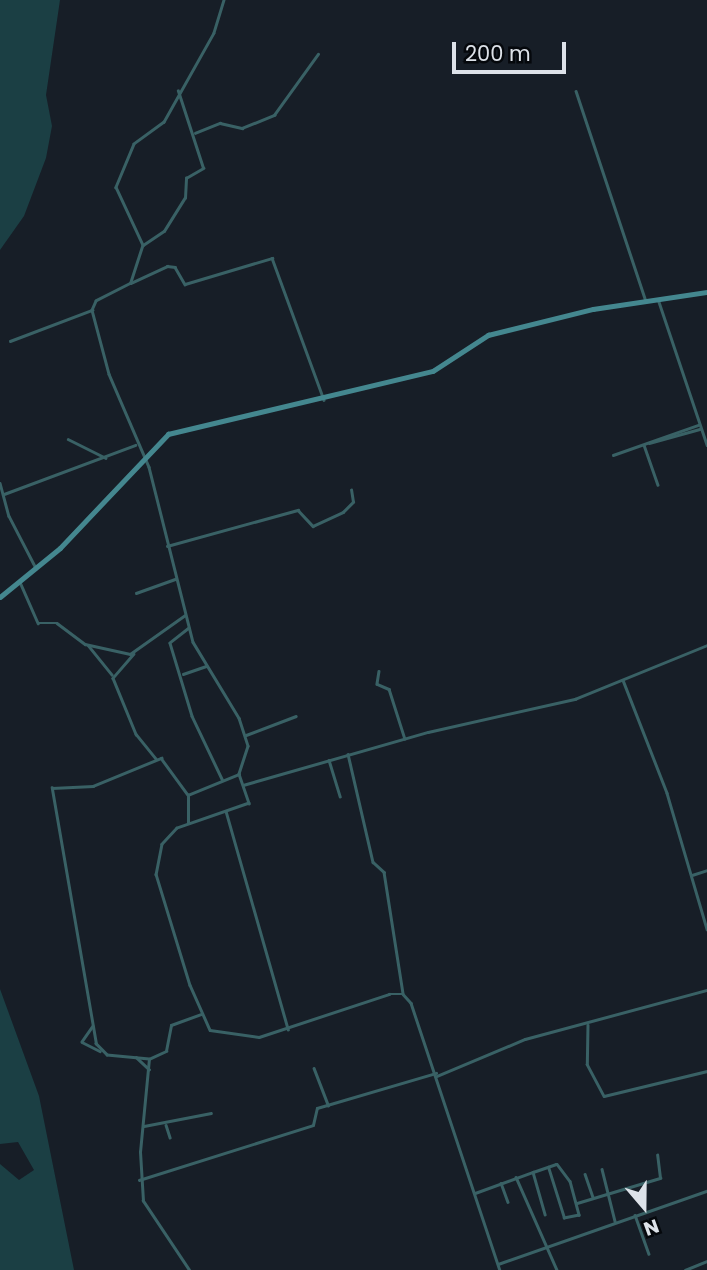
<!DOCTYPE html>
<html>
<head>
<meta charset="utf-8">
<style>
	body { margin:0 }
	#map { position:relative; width:707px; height:1270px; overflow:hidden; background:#171e27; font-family:Poppins,sans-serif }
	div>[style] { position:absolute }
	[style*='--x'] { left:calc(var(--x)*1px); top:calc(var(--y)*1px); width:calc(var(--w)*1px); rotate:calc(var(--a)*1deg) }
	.water>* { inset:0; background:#1b3f44 }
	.street>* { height:2.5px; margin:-1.25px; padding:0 1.25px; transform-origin:1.25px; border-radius:1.25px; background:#396165 }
	.secondary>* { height:4.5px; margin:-2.25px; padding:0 2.25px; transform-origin:2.25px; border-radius:2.25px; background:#44878f }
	span { translate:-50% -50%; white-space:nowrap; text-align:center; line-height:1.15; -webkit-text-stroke:6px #05080c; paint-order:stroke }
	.north { position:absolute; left:609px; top:1172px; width:70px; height:70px; -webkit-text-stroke:5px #05080c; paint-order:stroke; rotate:160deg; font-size:19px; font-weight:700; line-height:28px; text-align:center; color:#dde2e9 }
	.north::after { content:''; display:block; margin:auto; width:24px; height:32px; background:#dde2e9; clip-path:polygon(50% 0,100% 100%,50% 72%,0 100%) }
	.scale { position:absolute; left:452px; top:42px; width:114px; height:32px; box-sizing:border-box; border:4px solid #dde2e9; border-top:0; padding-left:9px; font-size:21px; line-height:24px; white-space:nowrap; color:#dde2e9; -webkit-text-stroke:5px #05080c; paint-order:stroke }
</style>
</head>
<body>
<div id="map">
	<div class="water">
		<i style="clip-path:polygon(0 0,60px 0,46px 95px,52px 126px,46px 158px,24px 216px,0 250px)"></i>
		<i style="clip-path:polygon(0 989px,39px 1096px,74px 1270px,0 1270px,0 1164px,19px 1180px,34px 1170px,18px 1142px,0 1144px)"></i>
	</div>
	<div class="street">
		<i style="--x:224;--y:0;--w:34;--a:107"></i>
		<i style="--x:214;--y:33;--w:102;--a:119.3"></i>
		<i style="--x:164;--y:122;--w:37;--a:144"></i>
		<i style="--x:134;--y:144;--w:47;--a:112.7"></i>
		<i style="--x:116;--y:187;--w:64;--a:65"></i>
		<i style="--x:143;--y:245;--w:40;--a:108"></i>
		<i style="--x:131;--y:283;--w:39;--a:153"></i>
		<i style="--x:96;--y:301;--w:10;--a:114"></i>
		<i style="--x:92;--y:310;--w:66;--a:75.1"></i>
		<i style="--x:109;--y:374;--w:101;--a:66.7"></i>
		<i style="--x:149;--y:467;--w:180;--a:75.9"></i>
		<i style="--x:193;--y:642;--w:89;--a:58.8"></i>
		<i style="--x:239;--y:718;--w:29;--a:72"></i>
		<i style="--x:248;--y:746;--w:29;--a:108"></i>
		<i style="--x:239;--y:774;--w:31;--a:71"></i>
		<i style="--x:249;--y:803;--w:76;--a:160.9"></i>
		<i style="--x:177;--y:828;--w:22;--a:133"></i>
		<i style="--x:162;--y:844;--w:31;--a:101"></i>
		<i style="--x:156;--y:874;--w:116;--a:73"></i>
		<i style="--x:190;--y:985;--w:49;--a:66"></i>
		<i style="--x:210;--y:1030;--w:49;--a:8.1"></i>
		<i style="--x:259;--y:1037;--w:137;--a:-18.3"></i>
		<i style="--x:389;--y:994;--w:14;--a:0"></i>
		<i style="--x:403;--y:994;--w:12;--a:48"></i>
		<i style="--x:411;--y:1003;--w:281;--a:71.6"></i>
		<i style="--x:576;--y:91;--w:221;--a:71.6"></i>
		<i style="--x:195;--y:133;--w:27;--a:-22"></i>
		<i style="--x:220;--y:123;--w:23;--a:13"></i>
		<i style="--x:242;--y:128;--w:35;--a:-22"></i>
		<i style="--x:274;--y:115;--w:75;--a:-54.2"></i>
		<i style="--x:143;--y:245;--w:25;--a:-34"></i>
		<i style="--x:164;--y:231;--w:39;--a:-58"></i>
		<i style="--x:185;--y:198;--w:20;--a:-87"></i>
		<i style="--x:186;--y:178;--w:20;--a:-30"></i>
		<i style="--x:203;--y:168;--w:81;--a:-108"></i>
		<i style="--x:131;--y:283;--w:40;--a:-25"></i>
		<i style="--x:167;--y:266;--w:8;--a:7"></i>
		<i style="--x:175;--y:267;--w:20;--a:60"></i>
		<i style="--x:185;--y:284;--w:91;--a:-16.6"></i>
		<i style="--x:272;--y:258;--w:151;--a:69.9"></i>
		<i style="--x:658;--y:299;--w:154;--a:71.4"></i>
		<i style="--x:10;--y:341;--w:88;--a:-20.7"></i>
		<i style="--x:68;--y:439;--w:42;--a:26.6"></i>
		<i style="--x:649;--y:443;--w:53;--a:-15.4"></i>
		<i style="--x:644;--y:445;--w:42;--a:70.7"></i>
		<i style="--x:613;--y:455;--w:90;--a:-19.4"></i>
		<i style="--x:0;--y:483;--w:34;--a:75"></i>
		<i style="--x:9;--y:516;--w:59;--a:62.6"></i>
		<i style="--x:4;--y:494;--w:140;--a:-20.5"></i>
		<i style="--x:167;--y:546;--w:136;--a:-15.4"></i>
		<i style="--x:298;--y:510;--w:22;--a:47"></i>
		<i style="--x:313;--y:526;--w:33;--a:-25"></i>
		<i style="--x:343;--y:512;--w:14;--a:-45"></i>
		<i style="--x:353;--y:502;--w:12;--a:-99"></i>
		<i style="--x:20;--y:582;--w:45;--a:66.3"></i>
		<i style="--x:38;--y:623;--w:19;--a:0"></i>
		<i style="--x:57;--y:623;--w:35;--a:37"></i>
		<i style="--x:85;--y:644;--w:46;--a:12.5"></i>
		<i style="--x:130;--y:654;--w:67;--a:-35.3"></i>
		<i style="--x:136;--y:593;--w:41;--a:-19.7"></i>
		<i style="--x:189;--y:628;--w:24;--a:142"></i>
		<i style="--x:170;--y:643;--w:76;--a:73.2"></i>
		<i style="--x:192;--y:716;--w:70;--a:64.5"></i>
		<i style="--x:88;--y:645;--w:38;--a:51"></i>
		<i style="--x:134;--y:654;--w:32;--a:131"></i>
		<i style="--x:113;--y:678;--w:61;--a:67.7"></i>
		<i style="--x:136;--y:734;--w:32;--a:51"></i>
		<i style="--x:379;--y:671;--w:13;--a:99"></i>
		<i style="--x:377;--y:684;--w:13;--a:23"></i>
		<i style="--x:389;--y:689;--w:52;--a:72.3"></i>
		<i style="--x:183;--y:674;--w:24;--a:-19"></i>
		<i style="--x:623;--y:680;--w:121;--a:68.7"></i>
		<i style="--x:667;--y:793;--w:142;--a:73.6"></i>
		<i style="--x:246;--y:735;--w:53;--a:-20.8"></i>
		<i style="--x:348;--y:754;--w:111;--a:77"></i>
		<i style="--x:373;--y:862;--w:15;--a:42"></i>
		<i style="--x:384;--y:872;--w:123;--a:81.1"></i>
		<i style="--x:329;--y:760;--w:38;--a:73"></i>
		<i style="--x:243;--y:785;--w:192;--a:-16"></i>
		<i style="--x:428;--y:732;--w:151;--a:-12.7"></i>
		<i style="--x:575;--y:699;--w:143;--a:-22.2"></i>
		<i style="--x:226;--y:811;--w:227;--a:74.1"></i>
		<i style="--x:188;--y:823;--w:28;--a:-90"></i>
		<i style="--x:188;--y:795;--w:55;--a:-22.4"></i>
		<i style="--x:692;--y:875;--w:16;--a:-18"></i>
		<i style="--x:588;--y:1025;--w:39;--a:91"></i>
		<i style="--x:587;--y:1064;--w:36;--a:62"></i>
		<i style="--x:604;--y:1096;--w:106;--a:-13.6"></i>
		<i style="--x:93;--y:1026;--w:19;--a:125"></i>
		<i style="--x:82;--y:1042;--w:20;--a:27"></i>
		<i style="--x:136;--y:1057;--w:18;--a:43"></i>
		<i style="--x:149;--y:1059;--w:42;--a:-174.6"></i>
		<i style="--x:107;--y:1055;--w:16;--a:-135"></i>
		<i style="--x:96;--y:1044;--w:260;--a:-99.8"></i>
		<i style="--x:52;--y:788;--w:41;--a:-2.8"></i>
		<i style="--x:93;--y:786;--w:74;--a:-22.4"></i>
		<i style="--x:161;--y:758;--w:46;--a:53.9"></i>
		<i style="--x:314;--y:1068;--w:40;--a:69"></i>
		<i style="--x:437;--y:1076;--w:95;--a:-22.8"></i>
		<i style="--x:525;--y:1039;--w:188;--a:-15.1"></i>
		<i style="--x:166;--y:1125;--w:13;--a:72"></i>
		<i style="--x:144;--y:1126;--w:68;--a:-11"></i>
		<i style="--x:602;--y:1169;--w:54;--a:76"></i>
		<i style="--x:533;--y:1172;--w:44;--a:74.1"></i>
		<i style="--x:585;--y:1174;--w:24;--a:71"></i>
		<i style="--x:516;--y:1177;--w:102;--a:66.2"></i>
		<i style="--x:139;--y:1180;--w:182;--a:-17.5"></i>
		<i style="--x:313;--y:1125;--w:17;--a:-77"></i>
		<i style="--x:317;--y:1108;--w:124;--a:-16.4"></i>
		<i style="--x:501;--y:1183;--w:20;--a:70"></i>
		<i style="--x:475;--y:1193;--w:62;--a:-19.9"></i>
		<i style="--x:533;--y:1172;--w:24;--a:-19"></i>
		<i style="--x:556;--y:1164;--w:1;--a:0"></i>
		<i style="--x:557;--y:1164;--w:21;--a:53"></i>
		<i style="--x:570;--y:1181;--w:35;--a:75"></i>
		<i style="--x:579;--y:1215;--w:15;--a:169"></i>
		<i style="--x:564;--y:1218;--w:53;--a:-107.4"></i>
		<i style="--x:577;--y:1203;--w:87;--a:-16.8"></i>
		<i style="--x:660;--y:1178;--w:23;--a:-97"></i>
		<i style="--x:635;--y:1215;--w:41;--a:70.3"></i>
		<i style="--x:498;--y:1264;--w:221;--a:-19.3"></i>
		<i style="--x:189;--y:1270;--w:83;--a:-123.7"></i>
		<i style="--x:143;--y:1201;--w:49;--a:-93.5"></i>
		<i style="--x:140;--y:1152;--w:93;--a:-84.5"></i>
		<i style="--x:149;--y:1059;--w:19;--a:-25"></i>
		<i style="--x:166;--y:1051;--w:26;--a:-79"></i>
		<i style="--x:171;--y:1025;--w:32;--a:-20"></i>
		<i style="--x:685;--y:1270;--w:24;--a:-22"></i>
	</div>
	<div class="secondary">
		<i style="--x:0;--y:597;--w:77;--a:-39.2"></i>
		<i style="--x:60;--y:548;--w:157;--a:-46.5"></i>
		<i style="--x:168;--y:434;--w:272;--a:-13.4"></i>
		<i style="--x:433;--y:371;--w:66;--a:-33.2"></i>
		<i style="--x:488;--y:335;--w:108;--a:-13.9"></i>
		<i style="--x:593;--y:309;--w:115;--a:-8.5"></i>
	</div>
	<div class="north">N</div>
	<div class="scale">200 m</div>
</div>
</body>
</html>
